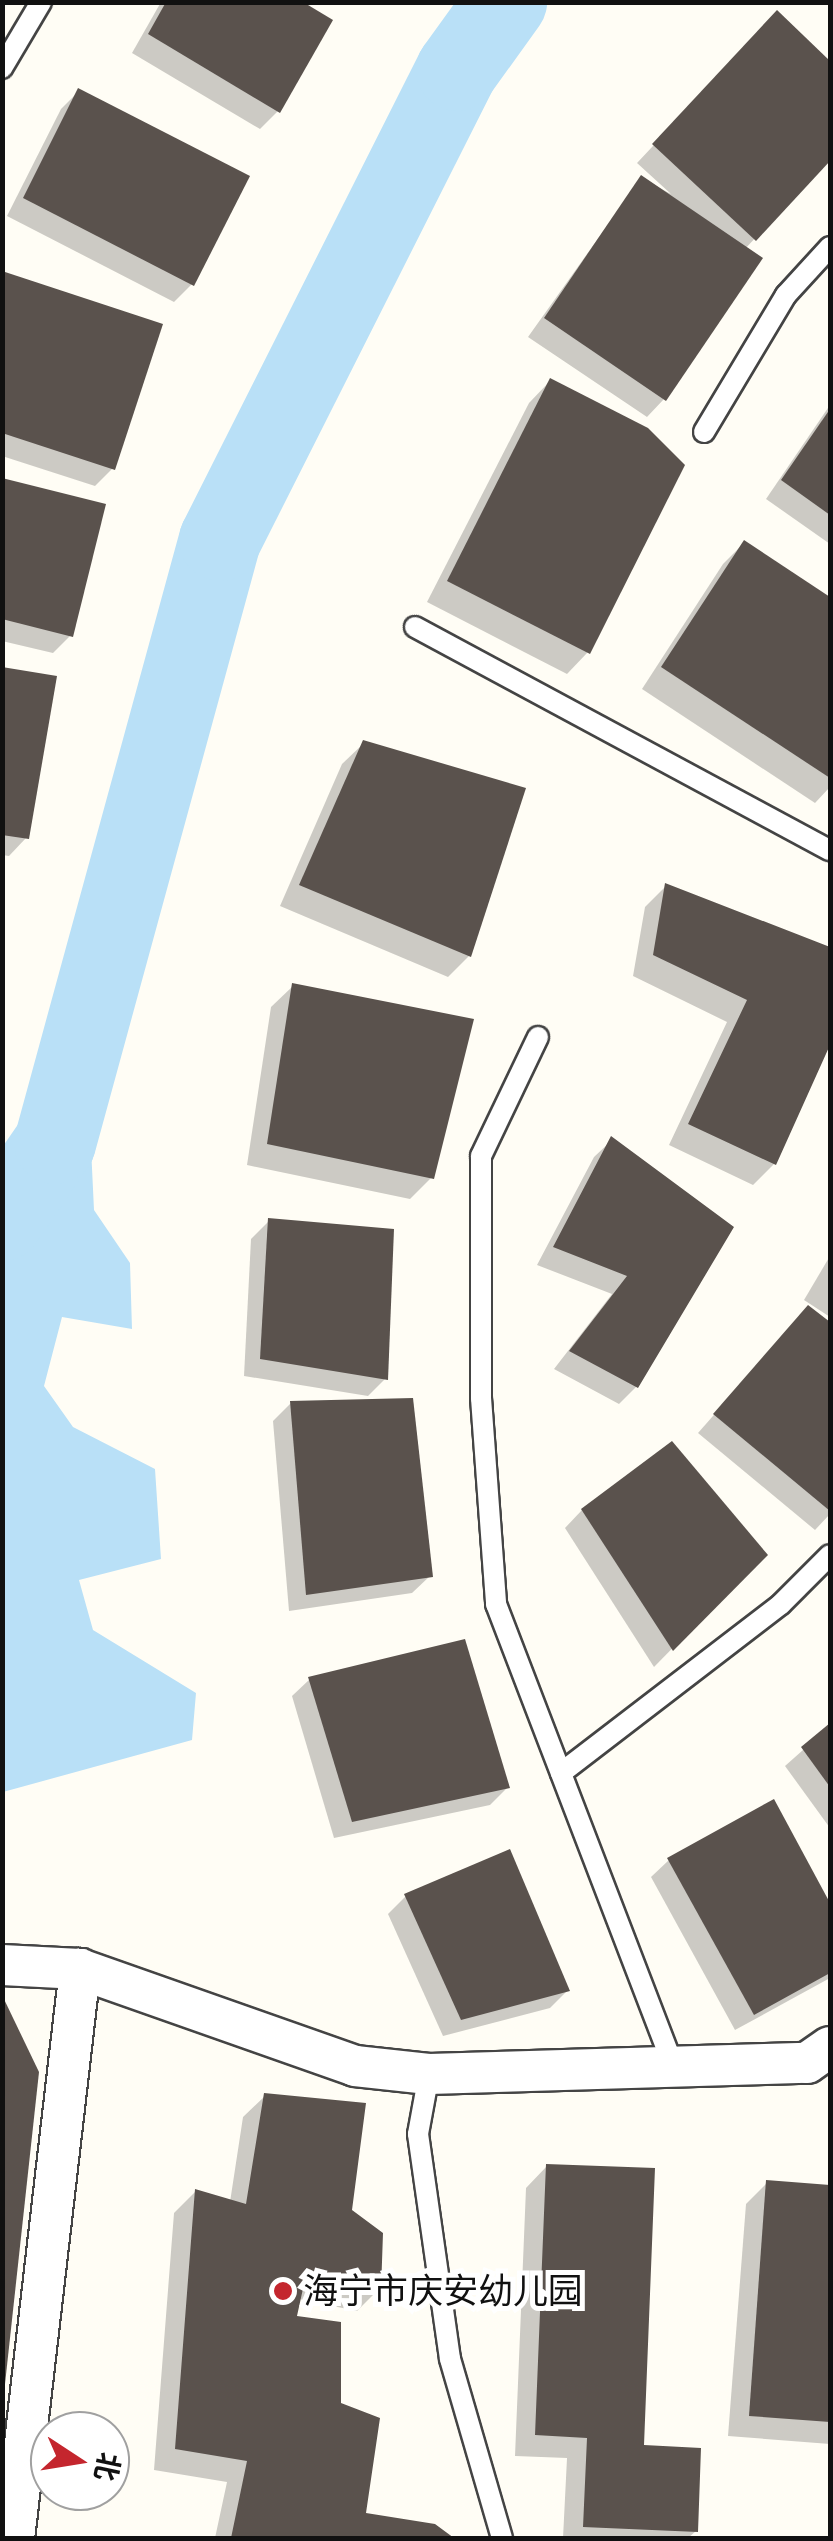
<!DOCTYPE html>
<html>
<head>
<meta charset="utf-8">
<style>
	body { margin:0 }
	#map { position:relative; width:833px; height:2541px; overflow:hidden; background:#fffdf5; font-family:Lora,"Noto Sans SC",serif }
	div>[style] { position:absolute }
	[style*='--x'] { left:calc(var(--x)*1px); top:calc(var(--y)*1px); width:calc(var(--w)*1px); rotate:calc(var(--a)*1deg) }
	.water>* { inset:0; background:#b9e0f7 }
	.shadow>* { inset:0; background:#0003 }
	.river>* { height:82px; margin:-41px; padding:0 41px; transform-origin:41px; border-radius:41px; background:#b9e0f7 }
	.building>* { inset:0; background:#5a524d }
	.roads { filter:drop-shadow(2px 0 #444) drop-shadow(-2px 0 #444) drop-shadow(0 2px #444) drop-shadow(0 -2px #444) }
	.lane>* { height:20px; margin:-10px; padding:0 10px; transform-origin:10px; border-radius:10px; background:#fff }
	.street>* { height:40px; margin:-20px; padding:0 20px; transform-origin:20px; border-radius:20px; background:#fff }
	.dots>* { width:28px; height:28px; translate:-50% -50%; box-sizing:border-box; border:5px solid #fff; border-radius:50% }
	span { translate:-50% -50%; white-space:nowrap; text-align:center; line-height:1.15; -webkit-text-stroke:10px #fff; paint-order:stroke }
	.poi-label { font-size:35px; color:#111 }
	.left { translate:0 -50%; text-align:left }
	.frame { position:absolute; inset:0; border:5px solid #111; pointer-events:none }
	.north { position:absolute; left:30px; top:2411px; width:100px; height:100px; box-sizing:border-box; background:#fff; border:2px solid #a0a0a0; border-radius:50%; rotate:102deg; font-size:28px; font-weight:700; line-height:40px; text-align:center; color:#111 }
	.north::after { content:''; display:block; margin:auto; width:35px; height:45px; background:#c4262e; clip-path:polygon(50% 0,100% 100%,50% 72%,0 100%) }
</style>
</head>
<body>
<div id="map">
	<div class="water">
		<i style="clip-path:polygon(91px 1147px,94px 1210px,130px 1263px,132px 1329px,62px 1317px,44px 1386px,73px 1427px,155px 1469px,161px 1559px,79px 1580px,93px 1630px,196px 1693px,192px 1740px,3px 1792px,3px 1174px)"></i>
	</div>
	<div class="shadow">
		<i style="clip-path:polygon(161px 2px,298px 2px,278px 111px,260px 129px,132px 53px)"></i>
		<i style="clip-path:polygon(777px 14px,830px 64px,830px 157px,745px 249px,664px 399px,647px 417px,528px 337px,641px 178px,671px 194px,637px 163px)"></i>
		<i style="clip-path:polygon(79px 91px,192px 284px,174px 302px,7px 216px,61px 109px)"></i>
		<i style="clip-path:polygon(2px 274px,113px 468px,95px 486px,2px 456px)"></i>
		<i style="clip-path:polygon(550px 381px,588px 652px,567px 674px,427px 602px,529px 403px)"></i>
		<i style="clip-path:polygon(830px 405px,830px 544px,766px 499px)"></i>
		<i style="clip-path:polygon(2px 481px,71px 635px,53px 653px,2px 641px)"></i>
		<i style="clip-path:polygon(744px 543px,830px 599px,830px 787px,815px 803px,642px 689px,723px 564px)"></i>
		<i style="clip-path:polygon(2px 670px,26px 838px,9px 856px,2px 855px)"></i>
		<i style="clip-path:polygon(364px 743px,469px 956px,448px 977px,280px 906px,342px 764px)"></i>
		<i style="clip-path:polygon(666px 886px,830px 949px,830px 1039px,774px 1164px,753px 1185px,669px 1145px,727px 1022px,633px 976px,645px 907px)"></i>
		<i style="clip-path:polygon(293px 986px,431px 1178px,410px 1199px,247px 1165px,271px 1007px)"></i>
		<i style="clip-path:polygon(612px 1140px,731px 1228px,636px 1387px,619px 1404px,554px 1369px,612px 1294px,537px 1265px,594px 1157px)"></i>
		<i style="clip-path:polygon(269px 1221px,385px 1379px,368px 1396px,244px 1376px,251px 1239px)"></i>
		<i style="clip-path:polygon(830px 1256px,830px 1317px,804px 1300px)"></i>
		<i style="clip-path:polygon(808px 1308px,830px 1325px,830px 1514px,815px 1530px,698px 1433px)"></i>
		<i style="clip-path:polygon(291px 1403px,430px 1576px,412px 1593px,289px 1611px,273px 1421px)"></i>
		<i style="clip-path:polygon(582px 1510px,764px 1555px,654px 1667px,565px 1528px)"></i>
		<i style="clip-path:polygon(310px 1679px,508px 1787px,490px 1805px,334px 1838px,292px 1696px)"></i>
		<i style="clip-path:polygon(830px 1726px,830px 1828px,785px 1766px)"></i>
		<i style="clip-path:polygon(773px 1802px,830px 1909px,830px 1978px,735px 2030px,651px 1877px,669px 1860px)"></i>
		<i style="clip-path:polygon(406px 1896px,567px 1991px,550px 2008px,443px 2036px,388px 1914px)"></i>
		<i style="clip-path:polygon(evenodd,265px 2096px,349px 2211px,378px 2290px,357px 2311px,299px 2299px,294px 2318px,338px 2405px,363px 2515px,434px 2527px,449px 2538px,215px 2538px,227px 2482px,154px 2470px,174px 2213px,195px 2192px,230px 2202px,243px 2117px,265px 2096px,294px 2270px,362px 2284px,362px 2290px,293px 2275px,294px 2270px)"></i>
		<i style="clip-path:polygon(547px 2166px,641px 2447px,696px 2531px,688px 2538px,563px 2538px,567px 2458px,515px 2456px,526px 2188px)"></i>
		<i style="clip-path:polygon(767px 2183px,830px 2187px,830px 2444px,728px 2436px,746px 2204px)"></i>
	</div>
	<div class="river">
		<i style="--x:2;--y:1220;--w:93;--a:-55.5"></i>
		<i style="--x:55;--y:1143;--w:625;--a:-74.7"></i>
		<i style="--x:220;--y:540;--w:526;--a:-63.24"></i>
		<i style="--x:457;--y:70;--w:84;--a:-54.2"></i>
	</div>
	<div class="building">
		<i style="clip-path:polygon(166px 2px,303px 2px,333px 20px,280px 113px,148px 34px)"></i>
		<i style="clip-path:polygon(777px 10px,830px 61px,830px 161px,756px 241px,652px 144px)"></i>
		<i style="clip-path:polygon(78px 88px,250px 176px,194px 286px,23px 198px)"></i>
		<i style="clip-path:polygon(641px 175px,763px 258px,666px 401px,544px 318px)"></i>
		<i style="clip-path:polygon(2px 271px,163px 324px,115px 470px,2px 433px)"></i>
		<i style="clip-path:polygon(550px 378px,648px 428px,685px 465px,590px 654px,447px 581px)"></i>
		<i style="clip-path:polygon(830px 409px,830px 515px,781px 480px)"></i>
		<i style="clip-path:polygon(2px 478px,106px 504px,73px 637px,2px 619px)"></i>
		<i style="clip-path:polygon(744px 540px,830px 597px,830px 778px,661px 667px)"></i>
		<i style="clip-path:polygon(2px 667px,57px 676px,29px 839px,2px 835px)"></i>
		<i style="clip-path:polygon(363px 740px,526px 788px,471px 957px,299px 885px)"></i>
		<i style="clip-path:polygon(665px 883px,830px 947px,830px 1045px,776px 1165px,688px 1124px,747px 1000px,653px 955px)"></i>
		<i style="clip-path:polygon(292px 983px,474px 1019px,434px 1179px,267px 1144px)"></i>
		<i style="clip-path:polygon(611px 1136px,734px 1227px,638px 1388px,569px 1351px,627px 1276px,553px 1247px)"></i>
		<i style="clip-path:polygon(268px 1218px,394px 1229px,388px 1380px,260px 1359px)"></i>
		<i style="clip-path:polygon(808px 1305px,830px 1322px,830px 1511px,713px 1414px)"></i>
		<i style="clip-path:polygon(413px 1398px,433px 1577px,306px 1595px,290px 1401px)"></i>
		<i style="clip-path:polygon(672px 1441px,768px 1555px,673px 1651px,581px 1509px)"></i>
		<i style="clip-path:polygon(465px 1639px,510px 1788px,352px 1822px,308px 1677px)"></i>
		<i style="clip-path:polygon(830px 1723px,830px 1787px,801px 1747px)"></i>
		<i style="clip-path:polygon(774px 1799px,830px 1903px,830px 1973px,754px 2015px,667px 1858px)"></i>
		<i style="clip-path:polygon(510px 1849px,570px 1991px,461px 2020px,404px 1894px)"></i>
		<i style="clip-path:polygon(2px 1995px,39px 2072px,5px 2384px,2px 2384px)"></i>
		<i style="clip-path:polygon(264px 2093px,366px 2103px,352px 2210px,383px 2233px,381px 2291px,306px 2275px,297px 2316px,341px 2322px,341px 2403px,380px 2418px,366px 2513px,435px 2524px,454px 2538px,231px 2538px,247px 2461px,175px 2449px,195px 2189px,246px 2204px)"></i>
		<i style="clip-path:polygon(546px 2164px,655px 2168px,644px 2445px,701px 2448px,698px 2532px,583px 2527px,587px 2438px,535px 2435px)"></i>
		<i style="clip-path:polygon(766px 2180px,830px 2185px,830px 2422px,749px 2416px)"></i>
	</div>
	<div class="roads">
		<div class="lane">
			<i style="--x:2;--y:68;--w:77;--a:-59.4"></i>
			<i style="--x:704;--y:432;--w:160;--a:-59.1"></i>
			<i style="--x:786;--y:295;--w:65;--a:-47.5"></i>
			<i style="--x:415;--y:627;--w:471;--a:28.3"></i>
			<i style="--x:538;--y:1037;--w:132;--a:115.6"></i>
			<i style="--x:481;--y:1156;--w:242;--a:90"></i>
			<i style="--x:481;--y:1398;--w:207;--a:85.8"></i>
			<i style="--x:496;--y:1604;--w:496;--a:69"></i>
			<i style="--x:561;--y:1773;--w:277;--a:-37.5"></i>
			<i style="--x:781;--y:1604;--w:69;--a:-45"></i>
			<i style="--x:429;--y:2074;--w:61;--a:100.4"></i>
			<i style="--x:418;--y:2134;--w:227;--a:81.9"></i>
			<i style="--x:450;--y:2359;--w:186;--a:73.8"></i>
		</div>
		<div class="street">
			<i style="--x:2;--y:1965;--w:78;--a:2.9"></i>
			<i style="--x:80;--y:1969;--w:292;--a:19.4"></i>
			<i style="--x:355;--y:2066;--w:74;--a:6.2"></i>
			<i style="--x:429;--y:2074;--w:378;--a:-1.7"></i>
			<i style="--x:807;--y:2063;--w:28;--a:-35"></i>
			<i style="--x:14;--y:2538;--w:573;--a:-83.38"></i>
		</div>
	</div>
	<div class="dots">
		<i style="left:283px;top:2291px;background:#c4262e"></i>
	</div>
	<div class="poi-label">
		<span class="left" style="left:303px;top:2291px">海宁市庆安幼儿园</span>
	</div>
	<div class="frame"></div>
	<div class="north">北</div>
</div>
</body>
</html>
